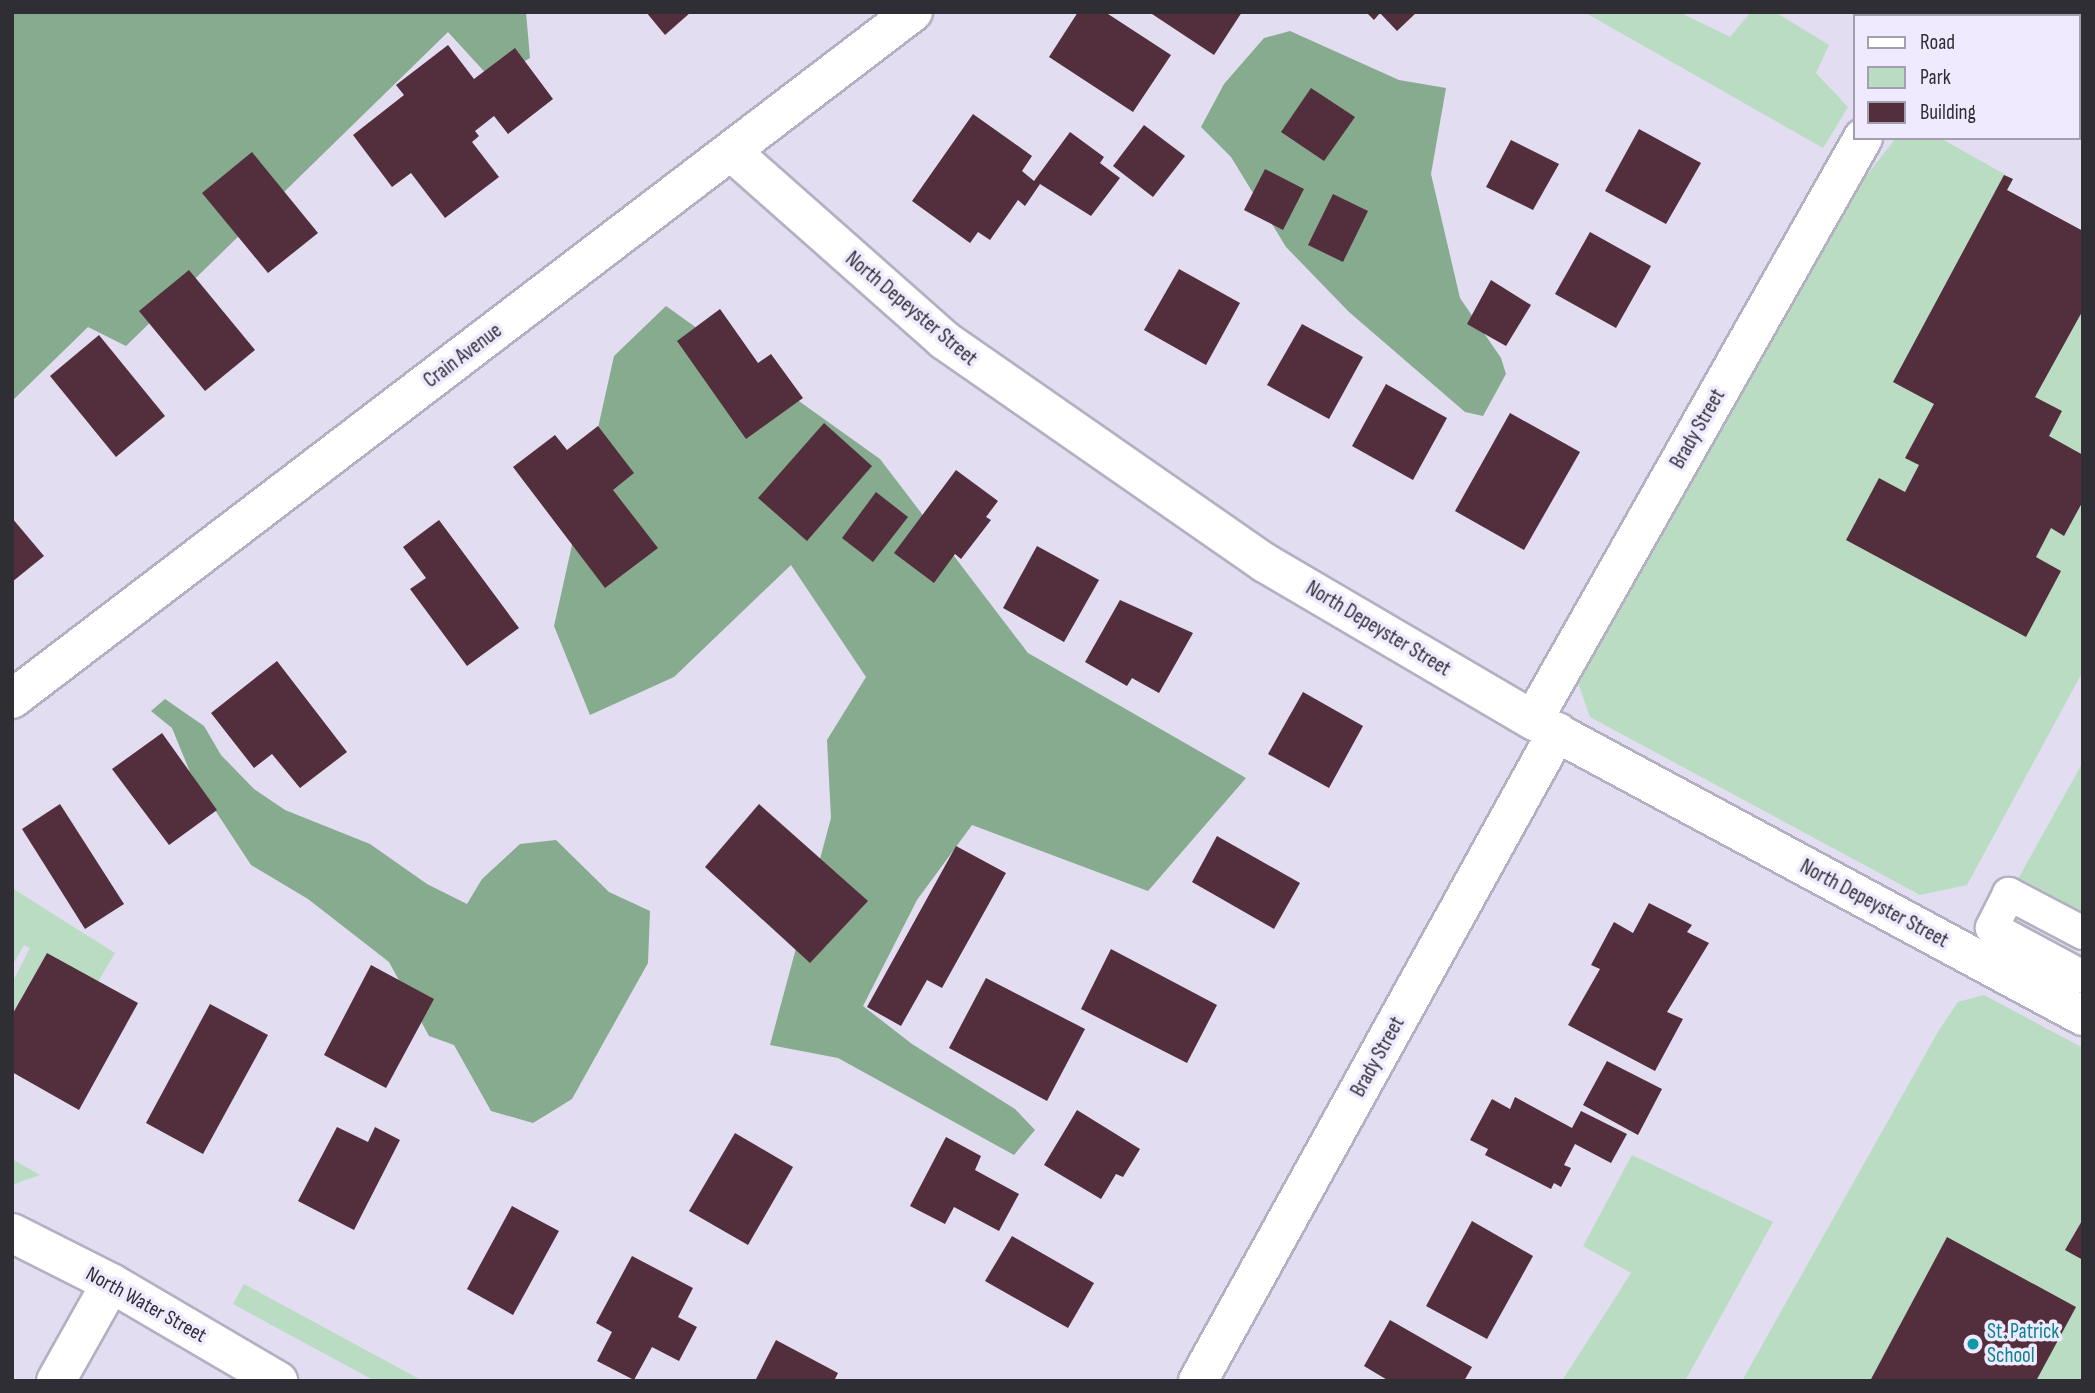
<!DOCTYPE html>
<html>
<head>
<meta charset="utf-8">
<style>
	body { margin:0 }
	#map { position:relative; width:2095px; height:1393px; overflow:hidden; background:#e2ddf0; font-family:"Sofia Sans Condensed",sans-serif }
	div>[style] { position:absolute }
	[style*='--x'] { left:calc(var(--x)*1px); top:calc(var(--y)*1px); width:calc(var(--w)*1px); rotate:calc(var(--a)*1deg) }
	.green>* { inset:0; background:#badcc2 }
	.forest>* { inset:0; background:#87ab8f }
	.building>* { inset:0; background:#532f3d }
	.roads { filter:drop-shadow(2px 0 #b4b0c2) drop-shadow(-2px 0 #b4b0c2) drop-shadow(0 2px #b4b0c2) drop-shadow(0 -2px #b4b0c2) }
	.pedestrian>* { height:32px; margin:-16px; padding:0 16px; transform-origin:16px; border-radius:16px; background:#fff }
	.minor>* { height:38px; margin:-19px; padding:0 19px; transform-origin:19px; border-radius:19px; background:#fff }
	.tertiary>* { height:38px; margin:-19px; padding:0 19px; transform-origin:19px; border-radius:19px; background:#fff }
	.secondary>* { height:38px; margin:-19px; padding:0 19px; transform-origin:19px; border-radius:19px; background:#fff }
	.dots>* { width:19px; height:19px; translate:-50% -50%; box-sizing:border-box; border:4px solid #efeafe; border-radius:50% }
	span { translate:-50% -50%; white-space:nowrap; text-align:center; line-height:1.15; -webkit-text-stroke:7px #efeafe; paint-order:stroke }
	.street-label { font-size:21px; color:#302e35 }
	.culture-label { font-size:21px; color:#0d838f }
	.left { translate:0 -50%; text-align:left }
	.frame { position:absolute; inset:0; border:14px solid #302e35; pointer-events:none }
	.legend { position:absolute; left:1853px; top:14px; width:228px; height:126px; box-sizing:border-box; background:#efeafe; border:2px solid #a39fae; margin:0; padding:9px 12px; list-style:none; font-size:21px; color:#302e35 }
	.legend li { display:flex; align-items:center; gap:14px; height:35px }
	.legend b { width:35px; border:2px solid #a39fae }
</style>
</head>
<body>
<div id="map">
	<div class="green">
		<i style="clip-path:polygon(1584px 12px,1679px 12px,1730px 37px,1751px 12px,1775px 12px,1829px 45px,1816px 73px,1848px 107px,1823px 148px)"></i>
		<i style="clip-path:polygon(1896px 138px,1940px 138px,2013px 179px,2007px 191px,2083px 231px,2083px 671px,1967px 885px,1920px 895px,1590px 717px,1577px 680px,1854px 191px)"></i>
		<i style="clip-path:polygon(2083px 762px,2083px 925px,2013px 888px)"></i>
		<i style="clip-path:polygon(12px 888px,115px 953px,98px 982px,47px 953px,12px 1015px,12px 983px,30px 948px,24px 945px,12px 966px)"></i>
		<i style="clip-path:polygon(1984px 995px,2083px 1048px,2083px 1381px,1742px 1381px,1939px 1030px,1958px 1002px)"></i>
		<i style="clip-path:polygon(1632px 1155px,1773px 1222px,1685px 1381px,1562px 1381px,1631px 1273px,1583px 1246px)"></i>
		<i style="clip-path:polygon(12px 1159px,40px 1175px,12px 1185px)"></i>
		<i style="clip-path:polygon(244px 1284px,423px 1381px,375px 1381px,233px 1304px)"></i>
	</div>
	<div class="forest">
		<i style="clip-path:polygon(12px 12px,526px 12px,530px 58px,492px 80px,448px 32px,126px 346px,88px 327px,12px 401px)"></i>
		<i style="clip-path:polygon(1290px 31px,1399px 80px,1446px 88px,1431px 174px,1460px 298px,1501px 358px,1506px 374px,1483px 416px,1465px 412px,1349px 312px,1286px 247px,1231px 157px,1201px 127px,1224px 84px,1264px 38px)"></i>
		<i style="clip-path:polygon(666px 306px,880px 459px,1028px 653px,1246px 778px,1148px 891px,972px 825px,917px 900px,863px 1006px,912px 1044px,1015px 1109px,1035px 1130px,1014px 1155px,838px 1058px,770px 1045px,831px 818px,827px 740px,866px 677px,791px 565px,674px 677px,590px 715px,554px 626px,614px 356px)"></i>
		<i style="clip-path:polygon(165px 699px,204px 726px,221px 755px,254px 789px,285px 810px,370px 844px,427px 884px,467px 904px,482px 879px,520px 844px,556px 840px,609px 892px,650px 911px,648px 963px,572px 1099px,533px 1123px,491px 1111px,454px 1045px,429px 1036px,389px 962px,308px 899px,251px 865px,190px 772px,172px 728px,151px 711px)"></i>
	</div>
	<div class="building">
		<i style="clip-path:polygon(646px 12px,691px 12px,665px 35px)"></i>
		<i style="clip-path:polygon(1078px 12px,1105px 12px,1171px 55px,1133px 112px,1049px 57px)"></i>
		<i style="clip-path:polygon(1149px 12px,1242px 12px,1214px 55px)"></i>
		<i style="clip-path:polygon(1366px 12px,1417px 12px,1397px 31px,1380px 13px,1374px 20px)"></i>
		<i style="clip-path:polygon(448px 45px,474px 79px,515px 48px,553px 99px,508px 134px,494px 116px,475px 131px,479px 136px,472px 142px,499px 177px,445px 218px,411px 173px,392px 187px,353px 135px,404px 95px,396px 85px)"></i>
		<i style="clip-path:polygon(1311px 88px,1355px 117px,1324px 161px,1281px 132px)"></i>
		<i style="clip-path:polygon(973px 114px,1032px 156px,1022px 171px,1034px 181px,1070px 132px,1104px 157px,1100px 163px,1120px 178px,1091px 216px,1040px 184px,1025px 206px,1018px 200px,990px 240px,978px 232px,970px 243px,912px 201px)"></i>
		<i style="clip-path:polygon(1144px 125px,1185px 156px,1153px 197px,1113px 166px)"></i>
		<i style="clip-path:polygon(1639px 129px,1701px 163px,1666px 224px,1605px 191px)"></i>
		<i style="clip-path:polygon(1511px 140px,1559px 164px,1533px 210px,1486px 187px)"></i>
		<i style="clip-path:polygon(252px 152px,318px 233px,268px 273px,202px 193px)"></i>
		<i style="clip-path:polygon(1265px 169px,1304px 189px,1283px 230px,1244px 210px)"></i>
		<i style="clip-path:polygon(2004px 175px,2013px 179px,2007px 190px,2083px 231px,2083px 310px,2035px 397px,2062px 411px,2049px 436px,2083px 455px,2083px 501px,2064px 536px,2051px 528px,2036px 557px,2061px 571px,2026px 637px,1846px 540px,1879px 478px,1905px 492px,1919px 465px,1905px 458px,1934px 404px,1893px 382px)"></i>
		<i style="clip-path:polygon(1333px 194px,1368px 211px,1343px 262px,1308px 245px)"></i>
		<i style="clip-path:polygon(1590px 232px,1651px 266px,1616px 328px,1555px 294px)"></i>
		<i style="clip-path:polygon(1179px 269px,1240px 303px,1206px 365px,1144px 330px)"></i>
		<i style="clip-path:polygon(189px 270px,255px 350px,205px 391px,139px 311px)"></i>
		<i style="clip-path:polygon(1491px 280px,1531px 305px,1506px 346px,1467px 324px)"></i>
		<i style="clip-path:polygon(720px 309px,758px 363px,771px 354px,803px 398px,746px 439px,677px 341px)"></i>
		<i style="clip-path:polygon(1302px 324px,1363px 357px,1329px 419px,1267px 385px)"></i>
		<i style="clip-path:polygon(99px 335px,165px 416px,116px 457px,50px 376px)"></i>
		<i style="clip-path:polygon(1386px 384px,1447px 418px,1413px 480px,1352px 446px)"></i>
		<i style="clip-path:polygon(1510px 413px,1580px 452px,1524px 550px,1455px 511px)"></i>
		<i style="clip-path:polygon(824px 423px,872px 466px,807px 541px,758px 498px)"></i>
		<i style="clip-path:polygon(598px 426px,634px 473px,613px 490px,658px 548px,605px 588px,513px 467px,555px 435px,567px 450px)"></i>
		<i style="clip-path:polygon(956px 470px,998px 501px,986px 517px,991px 520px,961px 559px,955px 554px,934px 583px,894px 553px)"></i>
		<i style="clip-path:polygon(876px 492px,908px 517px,873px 562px,842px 538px)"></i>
		<i style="clip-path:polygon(12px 518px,44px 556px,12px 582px)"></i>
		<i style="clip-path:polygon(439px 520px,519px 628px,467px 666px,410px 589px,426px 578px,403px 547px)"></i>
		<i style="clip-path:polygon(1037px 546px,1099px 580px,1064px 642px,1003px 608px)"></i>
		<i style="clip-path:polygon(1120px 600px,1193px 633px,1159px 693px,1132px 678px,1127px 686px,1085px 662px)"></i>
		<i style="clip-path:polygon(277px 661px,347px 752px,300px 788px,272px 754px,254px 768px,211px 713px)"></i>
		<i style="clip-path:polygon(1303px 692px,1363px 726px,1329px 788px,1268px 754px)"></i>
		<i style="clip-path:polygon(162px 733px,217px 810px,169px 845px,112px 769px)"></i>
		<i style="clip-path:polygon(60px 804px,124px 904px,85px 929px,22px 829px)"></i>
		<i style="clip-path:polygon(759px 804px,868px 901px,810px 963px,705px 867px)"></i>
		<i style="clip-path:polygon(1217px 836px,1300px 883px,1274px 929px,1192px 882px)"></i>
		<i style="clip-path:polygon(956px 846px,1006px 873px,942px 988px,927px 980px,901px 1026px,867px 1007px)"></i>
		<i style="clip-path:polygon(1649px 903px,1692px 925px,1687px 932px,1709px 943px,1667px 1012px,1683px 1019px,1655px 1071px,1568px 1025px,1600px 969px,1591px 965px,1614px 922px,1633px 933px)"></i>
		<i style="clip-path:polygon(1111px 949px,1217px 1005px,1187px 1063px,1081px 1009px)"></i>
		<i style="clip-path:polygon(47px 953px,138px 1003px,79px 1110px,12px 1072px,12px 1015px)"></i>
		<i style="clip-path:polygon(371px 965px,434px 999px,386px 1088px,324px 1055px)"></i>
		<i style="clip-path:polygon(986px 978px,1085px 1029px,1047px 1101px,949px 1048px)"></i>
		<i style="clip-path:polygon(210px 1004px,268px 1035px,203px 1154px,146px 1123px)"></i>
		<i style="clip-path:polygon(1607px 1061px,1662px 1089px,1638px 1135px,1583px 1105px)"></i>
		<i style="clip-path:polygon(1515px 1097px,1572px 1128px,1581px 1111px,1627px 1134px,1611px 1163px,1575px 1144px,1564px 1165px,1571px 1168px,1561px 1187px,1554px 1183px,1551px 1189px,1485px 1155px,1488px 1149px,1470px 1140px,1492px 1099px,1510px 1109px)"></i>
		<i style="clip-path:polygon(1077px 1110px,1140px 1149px,1123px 1177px,1116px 1174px,1101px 1199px,1044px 1165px)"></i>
		<i style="clip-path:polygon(337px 1127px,368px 1142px,375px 1127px,400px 1140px,354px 1230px,298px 1201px)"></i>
		<i style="clip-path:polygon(735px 1133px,793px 1167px,748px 1245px,689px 1211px)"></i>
		<i style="clip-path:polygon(946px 1137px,981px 1156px,975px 1170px,1019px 1194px,999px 1231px,954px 1207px,945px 1224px,910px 1206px)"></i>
		<i style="clip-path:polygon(512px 1206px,559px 1231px,513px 1315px,467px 1289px)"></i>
		<i style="clip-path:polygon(2083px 1219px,2083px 1260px,2065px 1250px)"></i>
		<i style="clip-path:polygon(1472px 1221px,1533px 1256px,1487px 1339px,1426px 1306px)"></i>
		<i style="clip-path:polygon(1012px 1236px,1094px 1283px,1068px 1328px,985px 1281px)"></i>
		<i style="clip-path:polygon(1947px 1237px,2076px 1307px,2036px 1381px,1870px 1381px)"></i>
		<i style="clip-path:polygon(632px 1256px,693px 1288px,678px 1317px,697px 1327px,679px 1361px,652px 1347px,634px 1380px,597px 1361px,612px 1332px,596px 1323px)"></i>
		<i style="clip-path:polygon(1390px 1320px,1472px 1367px,1464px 1381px,1389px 1381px,1364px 1366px)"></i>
		<i style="clip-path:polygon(776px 1340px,838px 1373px,834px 1381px,755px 1381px)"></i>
	</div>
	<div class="roads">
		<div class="pedestrian">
			<i style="--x:2083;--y:933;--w:84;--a:-152.2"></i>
			<i style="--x:2009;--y:894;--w:38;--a:117"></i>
			<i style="--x:1992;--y:928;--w:103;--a:28.3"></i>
		</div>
		<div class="minor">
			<i style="--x:1933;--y:16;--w:4;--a:-63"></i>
			<i style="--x:733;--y:153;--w:282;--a:41.5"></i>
			<i style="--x:944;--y:340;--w:391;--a:34.8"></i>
			<i style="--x:1265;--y:563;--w:311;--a:30.4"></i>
			<i style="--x:1533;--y:720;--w:625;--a:28.29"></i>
			<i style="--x:12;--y:699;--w:1133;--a:-37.33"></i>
			<i style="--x:1533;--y:720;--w:669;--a:-60.45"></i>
			<i style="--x:1198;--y:1381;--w:742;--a:-61.05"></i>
		</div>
		<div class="tertiary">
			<i style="--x:12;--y:1233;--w:111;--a:26.8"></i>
		</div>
		<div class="secondary">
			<i style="--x:56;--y:1381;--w:112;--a:-60.7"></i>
			<i style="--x:111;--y:1283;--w:194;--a:30.4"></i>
		</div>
	</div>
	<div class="dots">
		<i style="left:1973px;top:1344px;background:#0f9aa8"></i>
	</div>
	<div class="street-label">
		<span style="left:911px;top:309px;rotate:40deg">North Depeyster Street</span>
		<span style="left:463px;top:356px;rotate:-37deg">Crain Avenue</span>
		<span style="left:1698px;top:429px;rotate:-60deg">Brady Street</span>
		<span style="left:1378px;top:629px;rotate:31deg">North Depeyster Street</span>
		<span style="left:1874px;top:904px;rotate:28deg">North Depeyster Street</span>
		<span style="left:1378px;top:1057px;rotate:-61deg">Brady Street</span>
		<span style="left:146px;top:1305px;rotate:29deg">North Water Street</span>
	</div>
	<div class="culture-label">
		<span class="left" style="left:1987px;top:1344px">St. Patrick<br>School</span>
	</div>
	<div class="frame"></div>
	<ul class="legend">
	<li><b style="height:9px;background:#fff"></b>Road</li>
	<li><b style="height:19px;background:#badcc2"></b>Park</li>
	<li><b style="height:19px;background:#532f3d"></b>Building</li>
	</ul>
</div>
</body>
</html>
